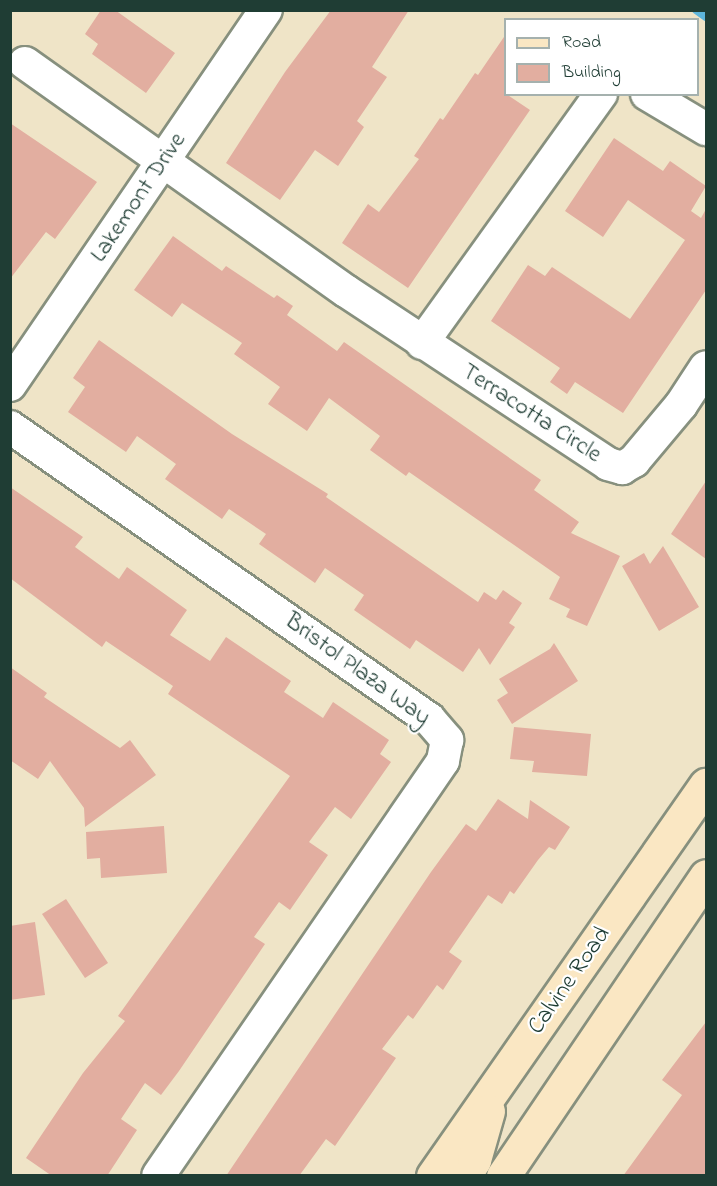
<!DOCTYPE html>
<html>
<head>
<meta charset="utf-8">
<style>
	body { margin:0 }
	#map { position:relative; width:717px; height:1186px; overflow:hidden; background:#efe4c7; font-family:"Indie Flower",sans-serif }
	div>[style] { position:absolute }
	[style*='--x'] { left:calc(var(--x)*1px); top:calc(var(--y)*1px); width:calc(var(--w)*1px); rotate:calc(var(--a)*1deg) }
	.stream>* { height:8px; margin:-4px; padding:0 4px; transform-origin:4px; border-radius:4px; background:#5db5da }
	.building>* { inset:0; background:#e2aea0 }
	.roads { filter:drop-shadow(2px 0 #87907e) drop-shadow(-2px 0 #87907e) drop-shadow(0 2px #87907e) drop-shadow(0 -2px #87907e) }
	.minor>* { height:32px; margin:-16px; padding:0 16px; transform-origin:16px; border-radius:16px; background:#fff }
	.secondary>* { height:33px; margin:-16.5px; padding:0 16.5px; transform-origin:16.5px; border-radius:16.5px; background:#fae7c3 }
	span { translate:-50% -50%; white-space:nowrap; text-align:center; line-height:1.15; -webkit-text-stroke:4.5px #fff; paint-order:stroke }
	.street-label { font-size:24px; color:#1f3d34 }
	.frame { position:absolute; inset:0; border:12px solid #1f3d34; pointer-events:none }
	.legend { position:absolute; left:504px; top:18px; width:195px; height:78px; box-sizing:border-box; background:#fff; border:2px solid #a5b1ae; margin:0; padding:8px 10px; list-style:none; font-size:18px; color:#1f3d34 }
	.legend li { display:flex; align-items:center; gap:12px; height:30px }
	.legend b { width:30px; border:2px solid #a5b1ae }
</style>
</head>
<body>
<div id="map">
	<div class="stream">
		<i style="--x:696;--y:10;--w:12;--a:35"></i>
	</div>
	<div class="building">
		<i style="clip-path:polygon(101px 10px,115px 10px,175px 53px,146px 93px,92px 54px,98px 44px,85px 34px)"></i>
		<i style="clip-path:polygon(331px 10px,409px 10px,372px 67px,387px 77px,357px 121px,364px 127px,338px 166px,315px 150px,280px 200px,226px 163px,285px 72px)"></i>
		<i style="clip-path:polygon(506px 34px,506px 94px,530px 110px,408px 288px,342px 243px,368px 204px,379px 212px,419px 159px,414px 156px,440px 118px,443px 120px,475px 73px,478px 75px)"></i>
		<i style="clip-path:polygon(10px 123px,97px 182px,55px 239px,46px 232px,10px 279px)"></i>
		<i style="clip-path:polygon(614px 138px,663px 171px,670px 161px,706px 186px,691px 211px,701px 218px,706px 209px,706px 290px,623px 413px,575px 382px,567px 394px,550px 382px,560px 368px,491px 321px,528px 265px,545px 276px,552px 267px,630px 319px,685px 240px,628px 200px,603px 237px,565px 211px)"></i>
		<i style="clip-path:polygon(173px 236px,222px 271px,226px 266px,274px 298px,277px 295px,293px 306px,287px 315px,337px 351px,344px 342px,541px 480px,534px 490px,579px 522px,571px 533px,620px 556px,587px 626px,566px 617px,570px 609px,549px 599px,560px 577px,409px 472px,406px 476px,370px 450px,380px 436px,329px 398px,307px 431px,268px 404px,280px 387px,234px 354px,242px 343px,182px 303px,172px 317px,134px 290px)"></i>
		<i style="clip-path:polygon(99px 340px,232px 434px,328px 494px,326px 497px,478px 602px,484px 592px,496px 600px,503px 590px,522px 603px,509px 623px,515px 627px,490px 665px,479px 648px,463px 672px,416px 640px,410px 649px,354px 610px,364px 595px,325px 568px,315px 583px,259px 544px,266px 534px,229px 509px,222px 519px,165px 479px,176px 464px,137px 436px,126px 452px,68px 412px,85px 387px,73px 378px)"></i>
		<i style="clip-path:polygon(706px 481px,706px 559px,671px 534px)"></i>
		<i style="clip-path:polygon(10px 487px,83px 537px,75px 547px,119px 579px,127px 567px,187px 610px,170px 635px,210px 661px,226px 637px,291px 681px,284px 692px,323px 718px,333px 702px,389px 740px,380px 754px,391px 762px,351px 819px,335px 807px,309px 842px,328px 855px,290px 910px,279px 902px,254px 937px,265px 944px,179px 1071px,161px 1095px,145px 1083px,121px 1119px,137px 1130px,107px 1176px,52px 1176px,26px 1158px,83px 1073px,125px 1021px,118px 1016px,290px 776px,168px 694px,173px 686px,106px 641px,102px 647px,10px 578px)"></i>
		<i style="clip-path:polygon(663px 546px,699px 607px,659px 631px,622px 566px,644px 553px,650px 564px)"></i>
		<i style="clip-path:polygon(554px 643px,578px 681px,512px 724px,497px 700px,508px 693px,499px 679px,550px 649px)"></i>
		<i style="clip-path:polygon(10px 667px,47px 693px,44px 697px,120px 748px,130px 740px,156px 775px,85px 827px,84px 808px,50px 761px,38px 779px,10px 760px)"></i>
		<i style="clip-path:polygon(514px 727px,591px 734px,587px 776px,532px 772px,534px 761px,510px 759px)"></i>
		<i style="clip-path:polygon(498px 799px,528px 819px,530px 800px,570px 827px,555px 850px,549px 847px,538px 860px,514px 894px,510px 891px,502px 904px,488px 895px,449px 952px,462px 961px,443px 990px,437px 985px,413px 1019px,408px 1015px,382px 1049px,396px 1058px,335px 1146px,326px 1139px,299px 1176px,226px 1176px,431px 872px,466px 824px,476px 831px)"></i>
		<i style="clip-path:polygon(164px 826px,167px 873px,101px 878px,100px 858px,87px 859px,86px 832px)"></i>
		<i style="clip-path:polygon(66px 899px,108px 963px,85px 978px,42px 914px)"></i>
		<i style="clip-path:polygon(35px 922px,45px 995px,10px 1000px,10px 926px)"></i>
		<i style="clip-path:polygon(706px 1022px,706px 1176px,623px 1176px,682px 1095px,662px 1080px)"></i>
	</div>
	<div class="roads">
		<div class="minor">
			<i style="--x:25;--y:63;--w:394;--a:35.4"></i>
			<i style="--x:346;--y:291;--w:314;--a:33.4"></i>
			<i style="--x:608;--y:464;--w:15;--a:16"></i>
			<i style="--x:622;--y:468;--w:14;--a:-30"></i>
			<i style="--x:634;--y:461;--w:73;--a:-50"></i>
			<i style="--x:681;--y:405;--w:45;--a:-56.7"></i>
			<i style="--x:647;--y:94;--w:69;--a:30.7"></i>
			<i style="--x:422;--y:343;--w:307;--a:-54.3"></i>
			<i style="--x:10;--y:385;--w:454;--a:-55.7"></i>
			<i style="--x:10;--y:427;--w:511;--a:34.87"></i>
			<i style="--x:429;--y:719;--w:28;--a:49"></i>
			<i style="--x:447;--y:740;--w:21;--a:101"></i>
			<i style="--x:443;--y:761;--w:503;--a:124.48"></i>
		</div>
		<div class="secondary">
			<i style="--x:433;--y:1176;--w:477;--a:-55.1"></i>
			<i style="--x:464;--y:1176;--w:19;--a:-58"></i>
			<i style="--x:474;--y:1160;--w:51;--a:-74.1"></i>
			<i style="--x:503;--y:1176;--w:362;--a:-55.9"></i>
		</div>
	</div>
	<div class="street-label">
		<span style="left:139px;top:198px;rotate:-56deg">Lakemont Drive</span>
		<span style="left:531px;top:414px;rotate:33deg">Terracotta Circle</span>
		<span style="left:357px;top:670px;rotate:36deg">Bristol Plaza Way</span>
		<span style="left:570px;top:981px;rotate:-55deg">Calvine Road</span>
	</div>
	<div class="frame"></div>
	<ul class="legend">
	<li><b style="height:8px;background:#fae7c3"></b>Road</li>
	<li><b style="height:16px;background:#e2aea0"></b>Building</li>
	</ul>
</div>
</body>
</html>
